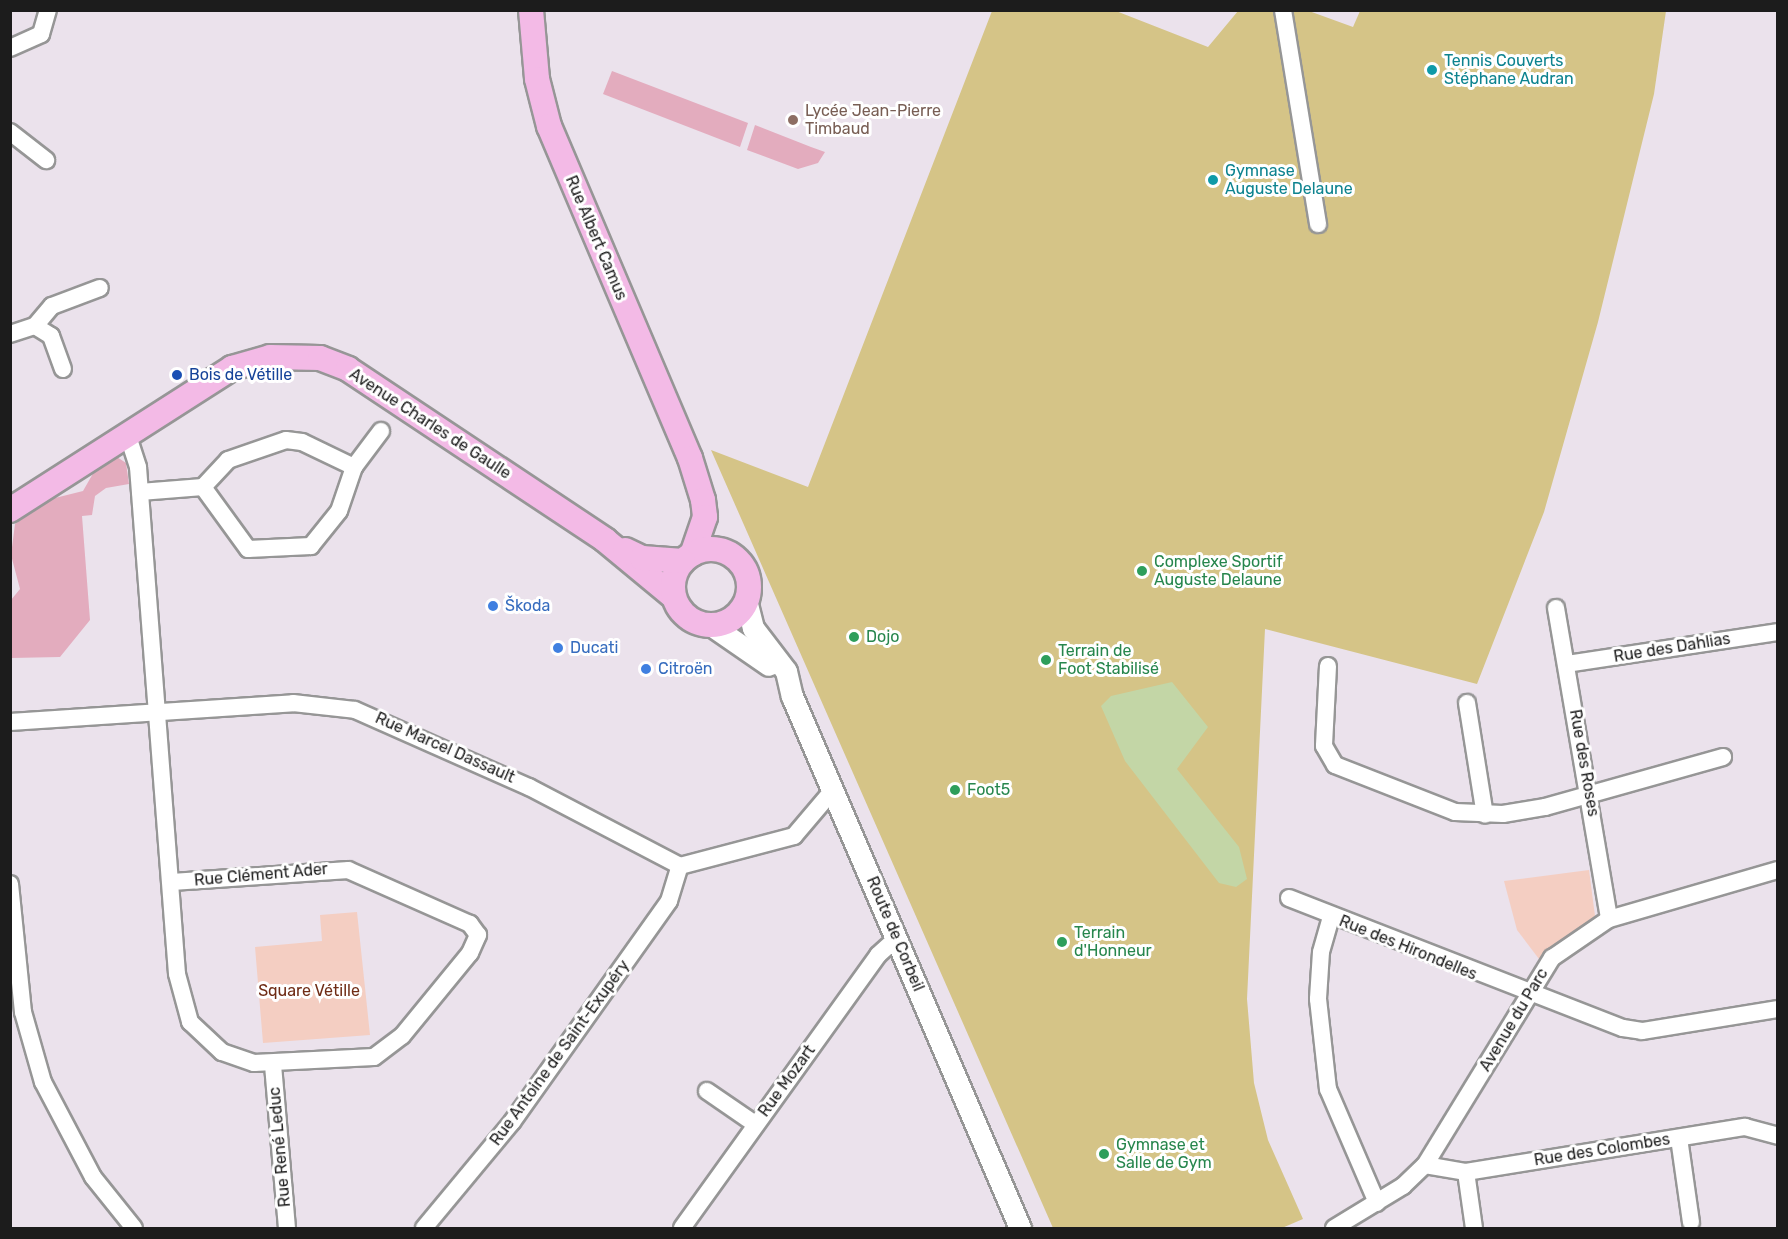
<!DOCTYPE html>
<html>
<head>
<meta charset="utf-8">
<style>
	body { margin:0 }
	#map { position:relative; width:1788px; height:1239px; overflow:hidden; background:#ebe2ec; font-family:Rubik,sans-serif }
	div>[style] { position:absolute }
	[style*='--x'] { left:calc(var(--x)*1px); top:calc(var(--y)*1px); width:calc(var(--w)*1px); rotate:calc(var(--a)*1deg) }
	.grass>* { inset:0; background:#e3acbe }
	.park>* { inset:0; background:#f4cec2 }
	.pitch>* { inset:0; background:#d5c487 }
	.water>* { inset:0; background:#c3d6a6 }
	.roads { filter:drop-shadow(2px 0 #969696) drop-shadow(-2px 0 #969696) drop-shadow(0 2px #969696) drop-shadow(0 -2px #969696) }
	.minor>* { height:16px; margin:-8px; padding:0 8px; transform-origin:8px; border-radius:8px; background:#fff }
	.tertiary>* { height:21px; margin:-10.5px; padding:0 10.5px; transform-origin:10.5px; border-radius:10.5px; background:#fff }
	.secondary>* { height:24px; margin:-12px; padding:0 12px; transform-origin:12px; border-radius:12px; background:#f3bae6 }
	.secondary>.ring { margin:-12px; padding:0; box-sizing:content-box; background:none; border:24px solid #f3bae6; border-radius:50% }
	.dots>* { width:16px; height:16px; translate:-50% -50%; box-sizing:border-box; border:3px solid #fff; border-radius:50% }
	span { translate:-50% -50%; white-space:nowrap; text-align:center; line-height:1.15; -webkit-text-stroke:6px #fff; paint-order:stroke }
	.culture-label { font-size:16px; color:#0d838f }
	.left { translate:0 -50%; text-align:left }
	.education-label { font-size:16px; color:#785e54 }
	.street-label { font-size:16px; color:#1c1c1c }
	.transit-label { font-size:16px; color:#164399 }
	.leisure-label { font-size:16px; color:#27864d }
	.shop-label { font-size:16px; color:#366cbe }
	.park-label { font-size:16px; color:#6f2c15 }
	.frame { position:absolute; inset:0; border:12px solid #1c1c1c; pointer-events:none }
</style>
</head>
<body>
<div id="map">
	<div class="grass">
		<i style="clip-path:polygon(612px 71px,748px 123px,740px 147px,603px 94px)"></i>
		<i style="clip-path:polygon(755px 125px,811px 147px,825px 152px,818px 163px,798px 169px,747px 150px)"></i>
		<i style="clip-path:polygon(117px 457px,126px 463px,129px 484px,106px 488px,95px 496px,92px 515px,82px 516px,90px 620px,60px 657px,11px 658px,11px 600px,20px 589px,11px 555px,15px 524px,51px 499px,83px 491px,95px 470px)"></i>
	</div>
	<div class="park">
		<i style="clip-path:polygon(1589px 870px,1595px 916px,1539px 959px,1517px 930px,1504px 881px)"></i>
		<i style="clip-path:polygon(357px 912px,370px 1035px,263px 1043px,255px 947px,322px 941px,320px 915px)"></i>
	</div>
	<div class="pitch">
		<i style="clip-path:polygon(992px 11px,1116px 11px,1208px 47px,1238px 11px,1309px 11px,1353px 27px,1360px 11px,1666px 11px,1654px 94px,1598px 322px,1544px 512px,1477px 684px,1265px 629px,1247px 999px,1254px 1083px,1268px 1140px,1303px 1219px,1282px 1228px,1053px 1228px,711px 450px,808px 487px)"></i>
	</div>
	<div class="water">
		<i style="clip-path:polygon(1172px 682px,1208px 727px,1177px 769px,1239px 847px,1247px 879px,1236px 887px,1219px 883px,1125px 761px,1101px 706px,1111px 696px)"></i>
	</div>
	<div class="roads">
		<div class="minor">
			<i style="--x:1283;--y:10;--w:217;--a:80.7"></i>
			<i style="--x:10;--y:48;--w:34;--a:-24"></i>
			<i style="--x:41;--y:34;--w:25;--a:-74"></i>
			<i style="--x:10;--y:132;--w:46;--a:37.9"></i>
			<i style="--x:35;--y:326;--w:19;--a:32"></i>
			<i style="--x:51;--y:336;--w:35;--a:70"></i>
			<i style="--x:10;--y:334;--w:26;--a:-18"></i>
			<i style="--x:35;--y:326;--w:26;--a:-50"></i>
			<i style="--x:52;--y:306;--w:51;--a:-20.6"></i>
			<i style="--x:127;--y:433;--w:36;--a:72"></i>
			<i style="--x:138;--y:467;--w:508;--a:85.6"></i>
			<i style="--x:177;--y:974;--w:50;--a:74.8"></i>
			<i style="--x:190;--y:1022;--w:44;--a:43.2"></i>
			<i style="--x:222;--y:1052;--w:34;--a:19"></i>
			<i style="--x:254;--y:1063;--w:120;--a:-2.9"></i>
			<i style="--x:374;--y:1057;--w:35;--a:-37"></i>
			<i style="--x:402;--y:1036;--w:107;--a:-50.7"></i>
			<i style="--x:470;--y:953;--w:20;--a:-66"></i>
			<i style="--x:478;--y:935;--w:14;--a:-126"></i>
			<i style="--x:470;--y:924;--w:133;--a:-156.1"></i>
			<i style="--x:348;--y:870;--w:176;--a:176.1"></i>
			<i style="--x:354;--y:467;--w:45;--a:-53.1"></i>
			<i style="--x:140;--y:492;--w:63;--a:-4.5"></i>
			<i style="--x:203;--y:487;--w:37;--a:-47"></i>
			<i style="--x:228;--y:460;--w:61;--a:-19"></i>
			<i style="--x:286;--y:440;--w:16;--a:7"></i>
			<i style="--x:302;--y:442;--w:58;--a:25.7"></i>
			<i style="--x:354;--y:467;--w:46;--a:108.8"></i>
			<i style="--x:339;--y:511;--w:45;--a:128.7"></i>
			<i style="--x:311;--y:546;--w:63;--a:177.3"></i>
			<i style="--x:248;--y:549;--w:77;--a:-126"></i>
			<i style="--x:1556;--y:608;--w:315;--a:80.3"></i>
			<i style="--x:1567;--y:664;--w:213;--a:-8.6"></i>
			<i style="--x:1328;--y:666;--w:80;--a:92.9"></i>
			<i style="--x:1324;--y:746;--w:22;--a:60"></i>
			<i style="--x:1335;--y:765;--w:129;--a:21.4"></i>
			<i style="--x:1455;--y:812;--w:48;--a:2.4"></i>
			<i style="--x:1503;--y:814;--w:43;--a:-9.5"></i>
			<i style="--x:1545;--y:807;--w:185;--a:-15.7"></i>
			<i style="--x:1467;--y:703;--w:113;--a:80.9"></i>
			<i style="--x:10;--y:722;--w:284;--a:-3.8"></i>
			<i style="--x:293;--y:703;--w:62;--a:6.4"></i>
			<i style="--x:355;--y:710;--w:190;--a:23.9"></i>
			<i style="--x:529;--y:787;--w:170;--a:27.6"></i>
			<i style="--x:680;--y:866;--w:118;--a:-14.7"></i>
			<i style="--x:794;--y:836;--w:60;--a:-49.7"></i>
			<i style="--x:10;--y:884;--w:129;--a:84.2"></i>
			<i style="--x:23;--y:1012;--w:73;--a:74.1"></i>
			<i style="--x:43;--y:1082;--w:107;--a:62.2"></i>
			<i style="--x:93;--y:1177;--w:65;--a:51.2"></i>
			<i style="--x:1289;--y:898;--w:358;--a:21.3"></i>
			<i style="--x:1623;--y:1028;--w:19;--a:9"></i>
			<i style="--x:1642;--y:1031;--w:138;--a:-9.2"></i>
			<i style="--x:1331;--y:917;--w:36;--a:106"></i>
			<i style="--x:1321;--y:952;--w:47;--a:93.7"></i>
			<i style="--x:1318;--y:999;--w:91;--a:83.7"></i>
			<i style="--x:1328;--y:1089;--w:124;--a:66.7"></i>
			<i style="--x:273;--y:1065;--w:164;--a:85.1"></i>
			<i style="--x:707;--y:1091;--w:58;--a:34.5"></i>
			<i style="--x:1679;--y:1138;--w:85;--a:81.9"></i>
			<i style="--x:1425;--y:1165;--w:42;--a:9.7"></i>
			<i style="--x:1466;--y:1172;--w:283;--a:-9.2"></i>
			<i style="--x:1745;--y:1127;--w:34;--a:15"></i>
			<i style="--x:1466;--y:1172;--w:57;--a:81.9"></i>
			<i style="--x:424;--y:1228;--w:138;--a:-50.3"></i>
			<i style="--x:512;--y:1122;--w:271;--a:-54.6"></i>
			<i style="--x:669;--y:901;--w:37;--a:-73"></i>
			<i style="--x:682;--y:1228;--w:336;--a:-54.3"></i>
			<i style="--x:878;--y:955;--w:25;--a:-42"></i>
			<i style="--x:1334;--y:1228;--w:81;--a:-31.3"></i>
			<i style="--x:1403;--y:1186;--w:30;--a:-44"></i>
			<i style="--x:1425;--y:1165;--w:243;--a:-58.5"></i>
			<i style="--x:1552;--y:958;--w:69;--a:-34.4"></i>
			<i style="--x:1609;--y:919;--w:176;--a:-16.2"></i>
		</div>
		<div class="tertiary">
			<i style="--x:746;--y:600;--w:29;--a:76"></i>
			<i style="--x:753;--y:628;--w:54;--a:52.5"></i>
			<i style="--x:786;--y:671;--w:26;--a:77"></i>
			<i style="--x:792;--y:696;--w:579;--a:66.8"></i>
			<i style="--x:711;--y:625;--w:70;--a:34.6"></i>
		</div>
		<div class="secondary">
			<i style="--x:531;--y:10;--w:69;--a:85"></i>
			<i style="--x:537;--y:79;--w:49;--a:75.7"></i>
			<i style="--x:549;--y:126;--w:361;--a:67"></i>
			<i style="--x:690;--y:458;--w:44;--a:72.8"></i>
			<i style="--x:703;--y:500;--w:17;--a:83"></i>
			<i style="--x:705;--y:517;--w:39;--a:109"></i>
			<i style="--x:10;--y:510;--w:264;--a:-32.6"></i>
			<i style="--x:232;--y:368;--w:40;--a:-16"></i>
			<i style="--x:270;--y:357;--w:50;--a:1.1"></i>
			<i style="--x:320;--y:358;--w:30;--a:21"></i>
			<i style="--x:348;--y:369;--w:309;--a:33.6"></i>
			<i style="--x:605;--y:540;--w:89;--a:39.6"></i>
			<i class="ring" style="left:673px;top:549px;width:52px;height:52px"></i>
			<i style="--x:625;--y:550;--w:19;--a:25"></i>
			<i style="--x:642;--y:558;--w:41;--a:4.2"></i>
		</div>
	</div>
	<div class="dots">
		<i style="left:1432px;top:70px;background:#0f9aa8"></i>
		<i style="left:793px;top:120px;background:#8d6e63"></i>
		<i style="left:1213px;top:180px;background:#0f9aa8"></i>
		<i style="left:177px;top:375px;background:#1a4fb4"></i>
		<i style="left:1142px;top:571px;background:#2e9e5b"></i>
		<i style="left:493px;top:606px;background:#3f7fe0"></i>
		<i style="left:854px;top:637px;background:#2e9e5b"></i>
		<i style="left:558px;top:648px;background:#3f7fe0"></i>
		<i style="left:1046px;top:660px;background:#2e9e5b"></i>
		<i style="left:646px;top:669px;background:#3f7fe0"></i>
		<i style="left:955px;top:790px;background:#2e9e5b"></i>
		<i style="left:1062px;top:942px;background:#2e9e5b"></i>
		<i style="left:1104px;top:1154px;background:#2e9e5b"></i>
	</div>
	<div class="culture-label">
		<span class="left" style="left:1444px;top:70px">Tennis Couverts<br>Stéphane Audran</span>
		<span class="left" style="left:1225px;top:180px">Gymnase<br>Auguste Delaune</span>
	</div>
	<div class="education-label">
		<span class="left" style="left:805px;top:120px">Lycée Jean-Pierre<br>Timbaud</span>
	</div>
	<div class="street-label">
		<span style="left:596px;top:238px;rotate:67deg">Rue Albert Camus</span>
		<span style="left:430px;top:424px;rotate:33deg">Avenue Charles de Gaulle</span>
		<span style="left:1672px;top:648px;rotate:-9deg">Rue des Dahlias</span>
		<span style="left:445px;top:748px;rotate:24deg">Rue Marcel Dassault</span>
		<span style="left:1584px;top:763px;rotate:80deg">Rue des Roses</span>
		<span style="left:261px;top:875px;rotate:-5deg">Rue Clément Ader</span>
		<span style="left:895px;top:934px;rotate:67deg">Route de Corbeil</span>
		<span style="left:1408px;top:948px;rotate:22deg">Rue des Hirondelles</span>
		<span style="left:1514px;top:1020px;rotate:-59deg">Avenue du Parc</span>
		<span style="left:560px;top:1053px;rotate:-54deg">Rue Antoine de Saint-Exupéry</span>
		<span style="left:787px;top:1081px;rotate:-54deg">Rue Mozart</span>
		<span style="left:280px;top:1147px;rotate:-95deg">Rue René Leduc</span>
		<span style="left:1602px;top:1150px;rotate:-9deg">Rue des Colombes</span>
	</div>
	<div class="transit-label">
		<span class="left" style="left:189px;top:375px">Bois de Vétille</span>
	</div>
	<div class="leisure-label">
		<span class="left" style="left:1154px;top:571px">Complexe Sportif<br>Auguste Delaune</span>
		<span class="left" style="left:866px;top:637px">Dojo</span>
		<span class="left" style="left:1058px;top:660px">Terrain de<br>Foot Stabilisé</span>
		<span class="left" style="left:967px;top:790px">Foot5</span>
		<span class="left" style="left:1074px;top:942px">Terrain<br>d'Honneur</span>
		<span class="left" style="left:1116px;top:1154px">Gymnase et<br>Salle de Gym</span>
	</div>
	<div class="shop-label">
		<span class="left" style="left:505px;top:606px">Škoda</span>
		<span class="left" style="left:570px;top:648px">Ducati</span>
		<span class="left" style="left:658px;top:669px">Citroën</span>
	</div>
	<div class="park-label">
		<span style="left:309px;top:991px">Square Vétille</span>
	</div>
	<div class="frame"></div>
</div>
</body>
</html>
